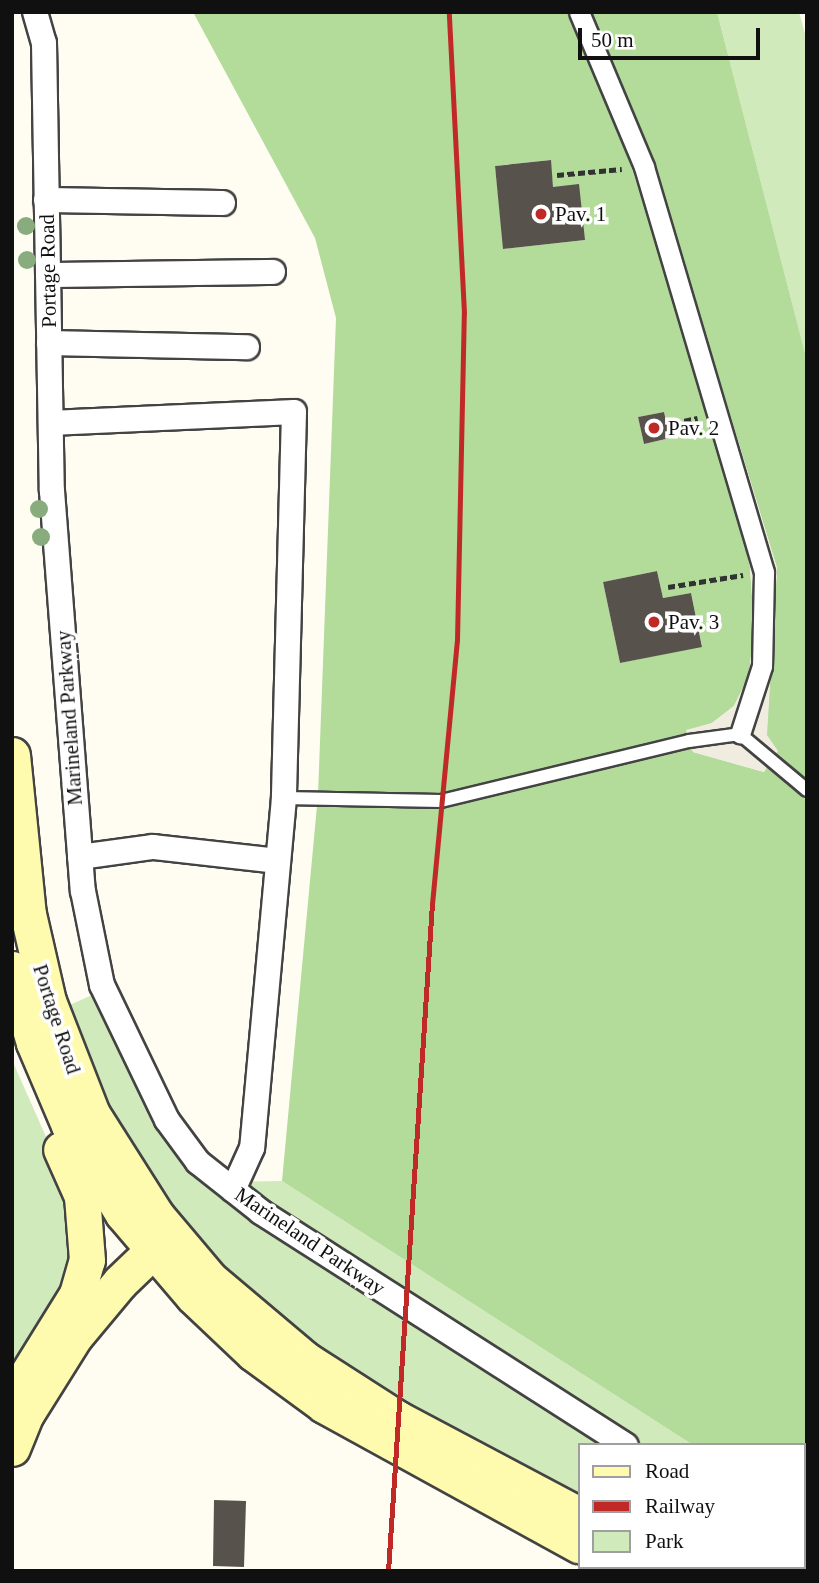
<!DOCTYPE html>
<html>
<head>
<meta charset="utf-8">
<style>
	body { margin:0 }
	#map { position:relative; width:819px; height:1583px; overflow:hidden; background:#fffdf2; font-family:"Times New Roman",serif }
	div>[style] { position:absolute }
	[style*='--x'] { left:calc(var(--x)*1px); top:calc(var(--y)*1px); width:calc(var(--w)*1px); rotate:calc(var(--a)*1deg) }
	.green>* { inset:0; background:#d0eabb }
	.forest>* { inset:0; background:#b3db9a }
	.plaza>* { inset:0; background:#f0ede0 }
	.building>* { inset:0; background:#58524c }
	.path>* { height:4.5px; margin-top:-2.25px; transform-origin:0; background:repeating-linear-gradient(90deg,#323232 0 7px,transparent 0 10.5px) }
	.roads { filter:drop-shadow(2px 0 #434343) drop-shadow(-2px 0 #434343) drop-shadow(0 2px #434343) drop-shadow(0 -2px #434343) }
	.service>* { height:12px; margin:-6px; padding:0 6px; transform-origin:6px; border-radius:6px; background:#fff }
	.pedestrian>* { height:19px; margin:-9.5px; padding:0 9.5px; transform-origin:9.5px; border-radius:9.5px; background:#fff }
	.minor>* { height:24px; margin:-12px; padding:0 12px; transform-origin:12px; border-radius:12px; background:#fff }
	.secondary>* { height:35px; margin:-17.5px; padding:0 17.5px; transform-origin:17.5px; border-radius:17.5px; background:#fffbae }
	.rail>* { height:5px; margin:-2.5px; padding:0 2.5px; transform-origin:2.5px; border-radius:2.5px; background:#c12926 }
	.trees>* { width:18px; height:18px; margin:-9px; border-radius:50%; background:#89ac7e }
	.dots>* { width:19px; height:19px; translate:-50% -50%; box-sizing:border-box; border:4px solid #fff; border-radius:50% }
	span { translate:-50% -50%; white-space:nowrap; text-align:center; line-height:1.15; -webkit-text-stroke:7px #fff; paint-order:stroke }
	.poi-label { font-size:21px; color:#101010 }
	.left { translate:0 -50%; text-align:left }
	.street-label { font-size:21px; color:#101010 }
	.frame { position:absolute; inset:0; border:14px solid #101010; pointer-events:none }
	.legend { position:absolute; left:578px; top:1443px; width:228px; height:126px; box-sizing:border-box; background:#fff; border:2px solid #9f9f9f; margin:0; padding:9px 12px; list-style:none; font-size:21px; color:#101010 }
	.legend li { display:flex; align-items:center; gap:14px; height:35px }
	.legend b { width:35px; border:2px solid #9f9f9f }
	.scale { position:absolute; left:578px; top:28px; width:182px; height:32px; box-sizing:border-box; border:4px solid #101010; border-top:0; padding-left:9px; font-size:21px; line-height:24px; white-space:nowrap; color:#101010; -webkit-text-stroke:5px #fff; paint-order:stroke }
</style>
</head>
<body>
<div id="map">
	<div class="green">
		<i style="clip-path:polygon(717px 12px,799px 12px,807px 41px,807px 361px)"></i>
		<i style="clip-path:polygon(101px 991px,210px 1182px,282px 1181px,693px 1445px,579px 1445px,579px 1502px,384px 1398px,232px 1283px,159px 1198px,101px 1103px,63px 1008px)"></i>
		<i style="clip-path:polygon(12px 1060px,63px 1175px,78px 1264px,12px 1381px)"></i>
		<i style="clip-path:polygon(803px 1515px,807px 1571px,693px 1567px,803px 1567px)"></i>
	</div>
	<div class="forest">
		<i style="clip-path:polygon(evenodd,193px 12px,567px 12px,608px 102px,663px 256px,731px 484px,750px 567px,754px 626px,749px 676px,734px 706px,712px 723px,687px 731px,693px 752px,764px 772px,777px 568px,650px 153px,589px 12px,717px 12px,807px 361px,807px 1518px,803px 1445px,693px 1445px,282px 1181px,318px 795px,336px 318px,315px 238px,193px 12px,550px 160px,553px 187px,585px 240px,504px 249px,495px 166px,550px 160px,193px 12px,664px 412px,670px 438px,644px 444px,638px 417px,664px 412px,193px 12px,657px 571px,663px 598px,691px 593px,702px 646px,620px 663px,603px 582px,657px 571px)"></i>
	</div>
	<div class="plaza">
		<i style="clip-path:polygon(567px 12px,589px 12px,650px 153px,777px 568px,767px 735px,778px 751px,764px 772px,693px 752px,686px 730px,712px 723px,734px 706px,749px 676px,754px 626px,750px 567px,731px 484px,663px 256px,608px 102px)"></i>
	</div>
	<div class="building">
		<i style="clip-path:polygon(551px 160px,553px 187px,579px 184px,585px 240px,503px 249px,495px 166px)"></i>
		<i style="clip-path:polygon(664px 412px,670px 438px,644px 444px,638px 417px)"></i>
		<i style="clip-path:polygon(657px 571px,663px 598px,691px 593px,702px 647px,620px 663px,603px 582px)"></i>
		<i style="clip-path:polygon(214px 1500px,246px 1501px,244px 1567px,213px 1566px)"></i>
	</div>
	<div class="path">
		<i style="--x:557;--y:175;--w:65;--a:-5.3"></i>
		<i style="--x:674;--y:423;--w:24;--a:-12"></i>
		<i style="--x:668;--y:587;--w:76;--a:-9.1"></i>
	</div>
	<div class="roads">
		<div class="service">
			<i style="--x:284;--y:798;--w:157;--a:1.1"></i>
			<i style="--x:441;--y:801;--w:255;--a:-13.6"></i>
			<i style="--x:689;--y:741;--w:51;--a:-7.8"></i>
			<i style="--x:740;--y:734;--w:87;--a:39.9"></i>
		</div>
		<div class="pedestrian">
			<i style="--x:579;--y:12;--w:168;--a:67.2"></i>
			<i style="--x:644;--y:167;--w:422;--a:73.5"></i>
			<i style="--x:764;--y:572;--w:94;--a:91.2"></i>
			<i style="--x:762;--y:666;--w:71;--a:107.9"></i>
		</div>
		<div class="minor">
			<i style="--x:35;--y:12;--w:32;--a:74"></i>
			<i style="--x:44;--y:43;--w:448;--a:89"></i>
			<i style="--x:52;--y:491;--w:401;--a:85.6"></i>
			<i style="--x:83;--y:891;--w:96;--a:78.6"></i>
			<i style="--x:102;--y:985;--w:150;--a:64.3"></i>
			<i style="--x:167;--y:1120;--w:52;--a:53.6"></i>
			<i style="--x:198;--y:1162;--w:80;--a:38.4"></i>
			<i style="--x:261;--y:1212;--w:433;--a:32.6"></i>
			<i style="--x:46;--y:200;--w:177;--a:1"></i>
			<i style="--x:48;--y:275;--w:225;--a:-0.8"></i>
			<i style="--x:49;--y:343;--w:198;--a:1.2"></i>
			<i style="--x:51;--y:423;--w:243;--a:-2.6"></i>
			<i style="--x:294;--y:412;--w:386;--a:91.5"></i>
			<i style="--x:284;--y:798;--w:351;--a:95.2"></i>
			<i style="--x:252;--y:1148;--w:46;--a:114.3"></i>
			<i style="--x:80;--y:857;--w:74;--a:-7.8"></i>
			<i style="--x:153;--y:847;--w:125;--a:6.4"></i>
			<i style="--x:803;--y:1558;--w:4;--a:27"></i>
		</div>
		<div class="secondary">
			<i style="--x:12;--y:755;--w:160;--a:84.3"></i>
			<i style="--x:28;--y:914;--w:89;--a:77.1"></i>
			<i style="--x:48;--y:1001;--w:121;--a:68.7"></i>
			<i style="--x:92;--y:1114;--w:120;--a:57.6"></i>
			<i style="--x:156;--y:1215;--w:85;--a:49.8"></i>
			<i style="--x:211;--y:1280;--w:124;--a:40.1"></i>
			<i style="--x:306;--y:1360;--w:109;--a:32.7"></i>
			<i style="--x:398;--y:1419;--w:205;--a:27.9"></i>
			<i style="--x:12;--y:969;--w:77;--a:73.4"></i>
			<i style="--x:34;--y:1043;--w:89;--a:66.9"></i>
			<i style="--x:69;--y:1125;--w:104;--a:58.8"></i>
			<i style="--x:123;--y:1214;--w:108;--a:49.5"></i>
			<i style="--x:193;--y:1296;--w:83;--a:43.5"></i>
			<i style="--x:253;--y:1353;--w:88;--a:36.2"></i>
			<i style="--x:324;--y:1405;--w:291;--a:28.8"></i>
			<i style="--x:12;--y:1399;--w:123;--a:-58.2"></i>
			<i style="--x:77;--y:1294;--w:35;--a:-74"></i>
			<i style="--x:87;--y:1260;--w:64;--a:-94.5"></i>
			<i style="--x:82;--y:1196;--w:51;--a:-114.1"></i>
			<i style="--x:12;--y:1448;--w:37;--a:-68"></i>
			<i style="--x:26;--y:1414;--w:92;--a:-57.9"></i>
			<i style="--x:75;--y:1336;--w:70;--a:-50.2"></i>
			<i style="--x:120;--y:1282;--w:66;--a:-43.8"></i>
			<i style="--x:618;--y:1567;--w:8;--a:30"></i>
			<i style="--x:670;--y:1567;--w:7;--a:34"></i>
		</div>
	</div>
	<div class="rail">
		<i style="--x:388;--y:1571;--w:668;--a:-86.23"></i>
		<i style="--x:432;--y:904;--w:265;--a:-84.6"></i>
		<i style="--x:457;--y:640;--w:327;--a:-88.8"></i>
		<i style="--x:464;--y:313;--w:301;--a:-92.9"></i>
	</div>
	<div class="trees">
		<i style="left:26px;top:226px"></i>
		<i style="left:27px;top:260px"></i>
		<i style="left:39px;top:509px"></i>
		<i style="left:41px;top:537px"></i>
	</div>
	<div class="dots">
		<i style="left:541px;top:214px;background:#c12926"></i>
		<i style="left:654px;top:428px;background:#c12926"></i>
		<i style="left:654px;top:622px;background:#c12926"></i>
	</div>
	<div class="poi-label">
		<span class="left" style="left:555px;top:214px">Pav. 1</span>
		<span class="left" style="left:668px;top:428px">Pav. 2</span>
		<span class="left" style="left:668px;top:622px">Pav. 3</span>
	</div>
	<div class="street-label">
		<span style="left:48px;top:271px;rotate:-91deg">Portage Road</span>
		<span style="left:69px;top:718px;rotate:-94deg">Marineland Parkway</span>
		<span style="left:57px;top:1019px;rotate:72deg">Portage Road</span>
		<span style="left:310px;top:1241px;rotate:34deg">Marineland Parkway</span>
	</div>
	<div class="frame"></div>
	<ul class="legend">
	<li><b style="height:9px;background:#fffbae"></b>Road</li>
	<li><b style="height:9px;background:#c12926"></b>Railway</li>
	<li><b style="height:19px;background:#d0eabb"></b>Park</li>
	</ul>
	<div class="scale">50 m</div>
</div>
</body>
</html>
